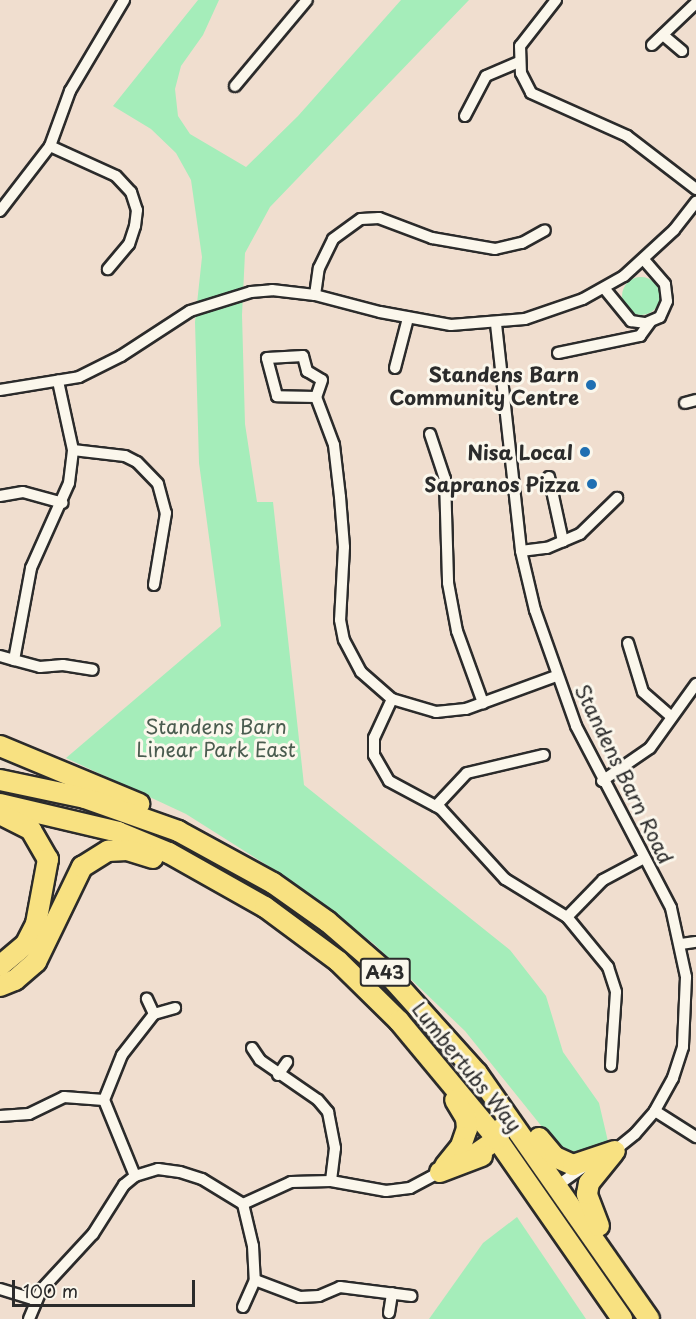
<!DOCTYPE html>
<html>
<head>
<meta charset="utf-8">
<style>
	body { margin:0 }
	#map { position:relative; width:696px; height:1319px; overflow:hidden; background:#f0decf; font-family:"Playpen Sans",sans-serif }
	div>[style] { position:absolute }
	[style*='--x'] { left:calc(var(--x)*1px); top:calc(var(--y)*1px); width:calc(var(--w)*1px); rotate:calc(var(--a)*1deg) }
	.green>* { inset:0; background:#a5edba }
	.round { border-radius:50% }
	.roads { filter:drop-shadow(2px 0 #2b2b2b) drop-shadow(-2px 0 #2b2b2b) drop-shadow(0 2px #2b2b2b) drop-shadow(0 -2px #2b2b2b) }
	.street>* { height:10px; margin:-5px; padding:0 5px; transform-origin:5px; border-radius:5px; background:#fbf7ec }
	.highway>* { height:20px; margin:-10px; padding:0 10px; transform-origin:10px; border-radius:10px; background:#f8e181 }
	.dots>* { width:16px; height:16px; translate:-50% -50%; box-sizing:border-box; border:3px solid #fbf7ec; border-radius:50% }
	span { translate:-50% -50%; white-space:nowrap; text-align:center; line-height:1.15; -webkit-text-stroke:6px #fbf7ec; paint-order:stroke }
	.shield-label span { padding:2px 4px; background:#fbf7ec; border:2px solid; border-radius:4px; -webkit-text-stroke-width:0 }
	.shield-label { font-size:18px; color:#2b2b2b; font-weight:700 }
	.poi-label { font-size:20px; color:#2b2b2b; font-weight:700 }
	.right { translate:-100% -50%; text-align:right }
	.park-label { font-size:20px; color:#4a5c4f }
	.street-label { font-size:20px; color:#2b2b2b }
	.scale { position:absolute; left:12px; top:1280px; width:183px; height:27px; box-sizing:border-box; border:3px solid #2b2b2b; border-top:0; padding-left:8px; font-size:18px; line-height:21px; white-space:nowrap; color:#2b2b2b; -webkit-text-stroke:4px #fbf7ec; paint-order:stroke }
</style>
</head>
<body>
<div id="map">
	<div class="green">
		<i style="clip-path:polygon(198px 0,219px 0,203px 35px,181px 66px,175px 89px,178px 116px,190px 134px,246px 167px,298px 116px,401px 0,469px 0,270px 207px,245px 253px,242px 315px,245px 424px,257px 502px,273px 502px,304px 785px,510px 950px,546px 996px,563px 1052px,599px 1103px,610px 1150px,587px 1158px,555px 1143px,465px 1031px,374px 944px,284px 876px,186px 814px,66px 758px,221px 626px,199px 463px,195px 322px,202px 257px,191px 180px,176px 153px,151px 129px,113px 106px)"></i>
		<i class="round" style="left:622px;top:277px;width:38px;height:38px"></i>
		<i style="clip-path:polygon(517px 1217px,586px 1319px,429px 1319px,483px 1243px)"></i>
	</div>
	<div class="roads">
		<div class="street">
			<i style="--x:556;--y:0;--w:58;--a:128"></i>
			<i style="--x:520;--y:46;--w:27;--a:88"></i>
			<i style="--x:521;--y:73;--w:22;--a:63"></i>
			<i style="--x:531;--y:93;--w:105;--a:24.1"></i>
			<i style="--x:627;--y:136;--w:87;--a:37.5"></i>
			<i style="--x:663;--y:35;--w:25;--a:40"></i>
			<i style="--x:652;--y:45;--w:61;--a:-43.7"></i>
			<i style="--x:235;--y:86;--w:112;--a:-50.1"></i>
			<i style="--x:465;--y:116;--w:45;--a:-62.3"></i>
			<i style="--x:486;--y:76;--w:36;--a:-23"></i>
			<i style="--x:50;--y:146;--w:72;--a:24.4"></i>
			<i style="--x:116;--y:176;--w:22;--a:47"></i>
			<i style="--x:131;--y:192;--w:19;--a:72"></i>
			<i style="--x:137;--y:210;--w:16;--a:97"></i>
			<i style="--x:135;--y:226;--w:19;--a:108"></i>
			<i style="--x:129;--y:244;--w:33;--a:130"></i>
			<i style="--x:0;--y:211;--w:82;--a:-52.4"></i>
			<i style="--x:50;--y:146;--w:59;--a:-70"></i>
			<i style="--x:70;--y:91;--w:106;--a:-59.3"></i>
			<i style="--x:604;--y:288;--w:43;--a:50.7"></i>
			<i style="--x:631;--y:321;--w:15;--a:8"></i>
			<i style="--x:646;--y:323;--w:15;--a:-23"></i>
			<i style="--x:660;--y:317;--w:17;--a:-66"></i>
			<i style="--x:667;--y:301;--w:17;--a:-97"></i>
			<i style="--x:665;--y:284;--w:32;--a:-131"></i>
			<i style="--x:315;--y:295;--w:27;--a:-82"></i>
			<i style="--x:319;--y:268;--w:32;--a:-64"></i>
			<i style="--x:333;--y:239;--w:34;--a:-36"></i>
			<i style="--x:361;--y:219;--w:18;--a:-3"></i>
			<i style="--x:379;--y:218;--w:57;--a:20.7"></i>
			<i style="--x:432;--y:238;--w:64;--a:9.9"></i>
			<i style="--x:495;--y:249;--w:28;--a:-13"></i>
			<i style="--x:522;--y:243;--w:26;--a:-29"></i>
			<i style="--x:496;--y:324;--w:228;--a:83.7"></i>
			<i style="--x:521;--y:551;--w:61;--a:76.7"></i>
			<i style="--x:535;--y:610;--w:123;--a:70.5"></i>
			<i style="--x:576;--y:726;--w:205;--a:62.4"></i>
			<i style="--x:671;--y:908;--w:71;--a:77.7"></i>
			<i style="--x:686;--y:977;--w:70;--a:92.5"></i>
			<i style="--x:683;--y:1047;--w:33;--a:108"></i>
			<i style="--x:673;--y:1078;--w:38;--a:119"></i>
			<i style="--x:655;--y:1111;--w:30;--a:131"></i>
			<i style="--x:635;--y:1134;--w:28;--a:141"></i>
			<i style="--x:558;--y:353;--w:84;--a:-11.7"></i>
			<i style="--x:640;--y:336;--w:17;--a:-54"></i>
			<i style="--x:303;--y:356;--w:16;--a:75"></i>
			<i style="--x:307;--y:371;--w:17;--a:31"></i>
			<i style="--x:322;--y:380;--w:18;--a:109"></i>
			<i style="--x:316;--y:397;--w:39;--a:-179"></i>
			<i style="--x:277;--y:396;--w:39;--a:-105"></i>
			<i style="--x:267;--y:358;--w:36;--a:-3"></i>
			<i style="--x:395;--y:368;--w:52;--a:-75.4"></i>
			<i style="--x:0;--y:390;--w:80;--a:-9.3"></i>
			<i style="--x:79;--y:377;--w:47;--a:-26.6"></i>
			<i style="--x:121;--y:356;--w:82;--a:-33.1"></i>
			<i style="--x:190;--y:311;--w:64;--a:-17.3"></i>
			<i style="--x:251;--y:292;--w:21;--a:-5"></i>
			<i style="--x:272;--y:290;--w:43;--a:6.6"></i>
			<i style="--x:315;--y:295;--w:67;--a:14.7"></i>
			<i style="--x:380;--y:312;--w:72;--a:10.4"></i>
			<i style="--x:451;--y:325;--w:74;--a:-4.6"></i>
			<i style="--x:525;--y:319;--w:61;--a:-19"></i>
			<i style="--x:583;--y:299;--w:47;--a:-29.3"></i>
			<i style="--x:624;--y:276;--w:68;--a:-42.6"></i>
			<i style="--x:674;--y:230;--w:36;--a:-52"></i>
			<i style="--x:316;--y:397;--w:51;--a:69.4"></i>
			<i style="--x:334;--y:445;--w:52;--a:83.4"></i>
			<i style="--x:340;--y:497;--w:50;--a:85.4"></i>
			<i style="--x:344;--y:547;--w:73;--a:93.1"></i>
			<i style="--x:340;--y:620;--w:20;--a:79"></i>
			<i style="--x:344;--y:640;--w:36;--a:62"></i>
			<i style="--x:361;--y:672;--w:41;--a:41.1"></i>
			<i style="--x:392;--y:699;--w:46;--a:16.5"></i>
			<i style="--x:436;--y:712;--w:30;--a:-6"></i>
			<i style="--x:466;--y:709;--w:96;--a:-20.1"></i>
			<i style="--x:685;--y:403;--w:11;--a:-15"></i>
			<i style="--x:430;--y:434;--w:47;--a:71.6"></i>
			<i style="--x:445;--y:479;--w:104;--a:88.3"></i>
			<i style="--x:448;--y:583;--w:49;--a:79.4"></i>
			<i style="--x:457;--y:631;--w:77;--a:70.1"></i>
			<i style="--x:73;--y:450;--w:52;--a:6.6"></i>
			<i style="--x:125;--y:456;--w:13;--a:27"></i>
			<i style="--x:137;--y:462;--w:30;--a:46"></i>
			<i style="--x:158;--y:484;--w:30;--a:75"></i>
			<i style="--x:166;--y:513;--w:73;--a:99.5"></i>
			<i style="--x:549;--y:477;--w:66;--a:77.7"></i>
			<i style="--x:0;--y:496;--w:23;--a:-10"></i>
			<i style="--x:23;--y:492;--w:41;--a:15.4"></i>
			<i style="--x:521;--y:551;--w:26;--a:-7"></i>
			<i style="--x:547;--y:548;--w:36;--a:-23"></i>
			<i style="--x:580;--y:534;--w:52;--a:-44.2"></i>
			<i style="--x:628;--y:643;--w:51;--a:73"></i>
			<i style="--x:643;--y:692;--w:38;--a:41"></i>
			<i style="--x:0;--y:656;--w:15;--a:16"></i>
			<i style="--x:14;--y:660;--w:94;--a:-79.5"></i>
			<i style="--x:31;--y:568;--w:93;--a:-65.9"></i>
			<i style="--x:69;--y:483;--w:33;--a:-83"></i>
			<i style="--x:73;--y:450;--w:71;--a:-102.3"></i>
			<i style="--x:14;--y:660;--w:27;--a:15"></i>
			<i style="--x:40;--y:667;--w:23;--a:-5"></i>
			<i style="--x:63;--y:665;--w:30;--a:9"></i>
			<i style="--x:392;--y:699;--w:43;--a:114.8"></i>
			<i style="--x:374;--y:738;--w:17;--a:90"></i>
			<i style="--x:374;--y:755;--w:30;--a:60"></i>
			<i style="--x:389;--y:781;--w:59;--a:28.3"></i>
			<i style="--x:441;--y:809;--w:95;--a:47.6"></i>
			<i style="--x:505;--y:879;--w:73;--a:31.5"></i>
			<i style="--x:567;--y:917;--w:65;--a:50.6"></i>
			<i style="--x:608;--y:967;--w:26;--a:72"></i>
			<i style="--x:616;--y:992;--w:74;--a:93.9"></i>
			<i style="--x:602;--y:781;--w:58;--a:-34.5"></i>
			<i style="--x:650;--y:748;--w:79;--a:-54.3"></i>
			<i style="--x:436;--y:806;--w:45;--a:-46.8"></i>
			<i style="--x:467;--y:773;--w:79;--a:-13.2"></i>
			<i style="--x:567;--y:917;--w:52;--a:-45.8"></i>
			<i style="--x:603;--y:880;--w:47;--a:-28.2"></i>
			<i style="--x:681;--y:944;--w:15;--a:-8"></i>
			<i style="--x:154;--y:1014;--w:22;--a:-16"></i>
			<i style="--x:252;--y:1048;--w:14;--a:56"></i>
			<i style="--x:260;--y:1060;--w:70;--a:34.6"></i>
			<i style="--x:318;--y:1100;--w:16;--a:50"></i>
			<i style="--x:328;--y:1112;--w:37;--a:79"></i>
			<i style="--x:335;--y:1148;--w:33;--a:97"></i>
			<i style="--x:278;--y:1075;--w:16;--a:-55"></i>
			<i style="--x:104;--y:1100;--w:48;--a:-68.2"></i>
			<i style="--x:122;--y:1055;--w:52;--a:-52"></i>
			<i style="--x:154;--y:1014;--w:17;--a:-115"></i>
			<i style="--x:655;--y:1111;--w:49;--a:32.4"></i>
			<i style="--x:0;--y:1116;--w:29;--a:-4"></i>
			<i style="--x:29;--y:1114;--w:39;--a:-26"></i>
			<i style="--x:64;--y:1097;--w:40;--a:4.3"></i>
			<i style="--x:104;--y:1100;--w:82;--a:67.8"></i>
			<i style="--x:558;--y:1185;--w:33;--a:-35"></i>
			<i style="--x:243;--y:1204;--w:43;--a:76.6"></i>
			<i style="--x:253;--y:1246;--w:34;--a:87"></i>
			<i style="--x:255;--y:1280;--w:48;--a:20.7"></i>
			<i style="--x:300;--y:1297;--w:19;--a:-3"></i>
			<i style="--x:319;--y:1296;--w:23;--a:-23"></i>
			<i style="--x:340;--y:1287;--w:72;--a:7.2"></i>
			<i style="--x:0;--y:1289;--w:38;--a:17"></i>
			<i style="--x:243;--y:1307;--w:30;--a:-66"></i>
			<i style="--x:389;--y:1313;--w:20;--a:-81"></i>
			<i style="--x:29;--y:1319;--w:33;--a:-67"></i>
			<i style="--x:42;--y:1289;--w:75;--a:-47.2"></i>
			<i style="--x:93;--y:1234;--w:58;--a:-57.7"></i>
			<i style="--x:124;--y:1185;--w:14;--a:-39"></i>
			<i style="--x:135;--y:1176;--w:24;--a:-17"></i>
			<i style="--x:158;--y:1169;--w:22;--a:8"></i>
			<i style="--x:180;--y:1172;--w:23;--a:18"></i>
			<i style="--x:202;--y:1179;--w:48;--a:31.4"></i>
			<i style="--x:243;--y:1204;--w:53;--a:-24.6"></i>
			<i style="--x:291;--y:1182;--w:40;--a:-1.4"></i>
			<i style="--x:331;--y:1181;--w:56;--a:10.3"></i>
			<i style="--x:386;--y:1191;--w:24;--a:-7"></i>
			<i style="--x:410;--y:1188;--w:34;--a:-28"></i>
		</div>
		<div class="highway">
			<i style="--x:0;--y:746;--w:151;--a:22.6"></i>
			<i style="--x:0;--y:780;--w:87;--a:12"></i>
			<i style="--x:85;--y:798;--w:99;--a:19.5"></i>
			<i style="--x:178;--y:831;--w:108;--a:28.7"></i>
			<i style="--x:273;--y:883;--w:67;--a:35.3"></i>
			<i style="--x:328;--y:922;--w:78;--a:40.8"></i>
			<i style="--x:387;--y:973;--w:135;--a:48"></i>
			<i style="--x:477;--y:1073;--w:300;--a:55"></i>
			<i style="--x:0;--y:804;--w:121;--a:13.3"></i>
			<i style="--x:118;--y:832;--w:55;--a:22.4"></i>
			<i style="--x:169;--y:853;--w:110;--a:29.4"></i>
			<i style="--x:265;--y:907;--w:91;--a:36.5"></i>
			<i style="--x:338;--y:961;--w:86;--a:44.5"></i>
			<i style="--x:399;--y:1021;--w:153;--a:50.3"></i>
			<i style="--x:497;--y:1139;--w:219;--a:55.2"></i>
			<i style="--x:0;--y:814;--w:35;--a:27"></i>
			<i style="--x:31;--y:830;--w:34;--a:60"></i>
			<i style="--x:48;--y:859;--w:66;--a:100.5"></i>
			<i style="--x:36;--y:924;--w:22;--a:117"></i>
			<i style="--x:26;--y:944;--w:34;--a:140"></i>
			<i style="--x:0;--y:986;--w:16;--a:-22"></i>
			<i style="--x:15;--y:980;--w:28;--a:-41"></i>
			<i style="--x:36;--y:962;--w:106;--a:-64.2"></i>
			<i style="--x:82;--y:867;--w:31;--a:-32"></i>
			<i style="--x:108;--y:851;--w:19;--a:-3"></i>
			<i style="--x:127;--y:850;--w:27;--a:17"></i>
			<i style="--x:539;--y:1138;--w:25;--a:50"></i>
			<i style="--x:555;--y:1157;--w:20;--a:24"></i>
			<i style="--x:573;--y:1165;--w:44;--a:-18.4"></i>
			<i style="--x:470;--y:1158;--w:33;--a:-35"></i>
			<i style="--x:497;--y:1139;--w:12;--a:-66"></i>
			<i style="--x:445;--y:1166;--w:26;--a:-51"></i>
			<i style="--x:461;--y:1146;--w:18;--a:-71"></i>
			<i style="--x:467;--y:1129;--w:11;--a:-95"></i>
			<i style="--x:466;--y:1118;--w:21;--a:-121"></i>
			<i style="--x:440;--y:1172;--w:45;--a:-20.9"></i>
			<i style="--x:599;--y:1226;--w:34;--a:-111"></i>
			<i style="--x:587;--y:1194;--w:11;--a:-80"></i>
			<i style="--x:589;--y:1183;--w:38;--a:-51"></i>
		</div>
	</div>
	<div class="dots">
		<i style="left:591px;top:385px;background:#1f6fb2"></i>
		<i style="left:585px;top:452px;background:#1f6fb2"></i>
		<i style="left:592px;top:484px;background:#1f6fb2"></i>
	</div>
	<div class="shield-label">
		<span style="left:385px;top:972px">A43</span>
	</div>
	<div class="poi-label">
		<span class="right" style="left:579px;top:386px">Standens Barn<br>Community Centre</span>
		<span class="right" style="left:573px;top:452px">Nisa Local</span>
		<span class="right" style="left:580px;top:484px">Sapranos Pizza</span>
	</div>
	<div class="park-label">
		<span style="left:216px;top:738px">Standens Barn<br>Linear Park East</span>
	</div>
	<div class="street-label">
		<span style="left:624px;top:774px;rotate:64deg">Standens Barn Road</span>
		<span style="left:467px;top:1067px;rotate:51deg">Lumbertubs Way</span>
	</div>
	<div class="scale">100 m</div>
</div>
</body>
</html>
